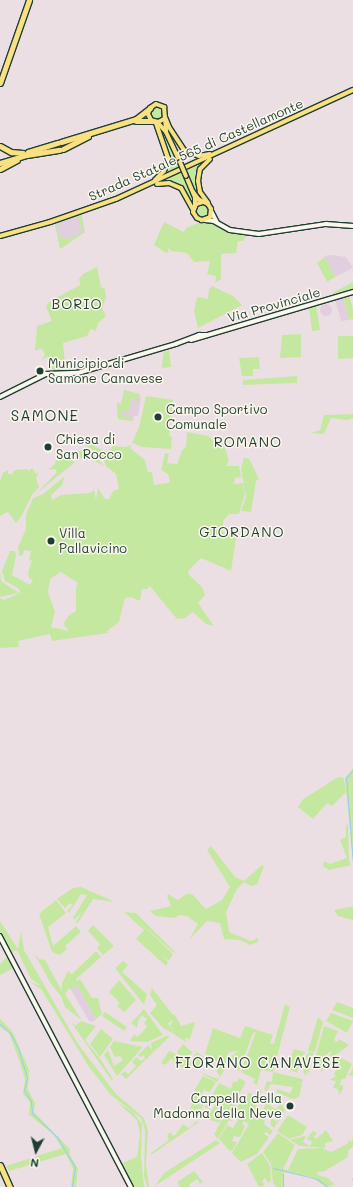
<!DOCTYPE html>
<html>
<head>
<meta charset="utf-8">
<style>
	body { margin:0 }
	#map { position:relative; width:353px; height:1187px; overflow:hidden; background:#ecdfe4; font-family:Mali,sans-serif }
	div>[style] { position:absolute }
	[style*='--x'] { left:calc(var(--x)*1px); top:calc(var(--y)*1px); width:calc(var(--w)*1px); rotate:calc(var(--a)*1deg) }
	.built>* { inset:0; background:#e1cede }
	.round { border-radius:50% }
	.green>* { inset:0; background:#c5e8a1 }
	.stream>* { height:1px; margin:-0.5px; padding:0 0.5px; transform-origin:0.5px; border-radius:0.5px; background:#9dc9f7 }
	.roads { filter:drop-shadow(1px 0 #1f3d34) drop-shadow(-1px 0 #1f3d34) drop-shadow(0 1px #1f3d34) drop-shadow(0 -1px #1f3d34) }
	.secondary>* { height:3.5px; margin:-1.75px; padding:0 1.75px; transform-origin:1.75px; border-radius:1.75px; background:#fbf7ec }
	.primary>* { height:4px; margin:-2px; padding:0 2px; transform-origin:2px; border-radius:2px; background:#f9e181 }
	.motorway>* { height:5px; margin:-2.5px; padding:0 2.5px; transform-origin:2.5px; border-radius:2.5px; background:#f9e181 }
	.bridges { filter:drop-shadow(1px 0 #1f3d34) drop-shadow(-1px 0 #1f3d34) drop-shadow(0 1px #1f3d34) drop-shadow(0 -1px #1f3d34) }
	.primary-bridge>* { height:4px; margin:-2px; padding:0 2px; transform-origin:2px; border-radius:2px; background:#f9e181 }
	.dots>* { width:11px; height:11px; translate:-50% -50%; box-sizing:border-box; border:2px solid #fbf7ec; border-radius:50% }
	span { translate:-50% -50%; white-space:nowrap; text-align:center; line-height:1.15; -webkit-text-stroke:3px #fbf7ec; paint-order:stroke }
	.street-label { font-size:13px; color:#1f3d34 }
	.poi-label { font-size:13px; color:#1f3d34 }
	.left { translate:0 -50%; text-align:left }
	.right { translate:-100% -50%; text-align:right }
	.neighbourhood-label { font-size:14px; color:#1f3d34; letter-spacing:1px }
	.quarter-label { font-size:15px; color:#1f3d34; letter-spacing:1px }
	.north { position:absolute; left:16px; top:1131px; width:40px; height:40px; -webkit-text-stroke:3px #fbf7ec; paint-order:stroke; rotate:187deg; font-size:11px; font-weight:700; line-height:16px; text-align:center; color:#1f3d34 }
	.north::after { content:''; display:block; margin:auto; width:14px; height:18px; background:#1f3d34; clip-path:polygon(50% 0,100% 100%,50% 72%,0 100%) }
</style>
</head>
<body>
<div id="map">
	<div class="built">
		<i style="clip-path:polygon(81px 213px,85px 232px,60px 249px,55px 222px)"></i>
		<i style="clip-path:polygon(331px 255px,346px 257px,353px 268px,335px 277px,324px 256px)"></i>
		<i style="clip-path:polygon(343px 297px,349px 320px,341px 321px,335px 299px)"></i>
		<i class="round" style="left:320px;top:304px;width:12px;height:12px"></i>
		<i style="clip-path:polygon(124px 390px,139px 394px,141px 398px,138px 416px,134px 416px,133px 421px,118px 419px,117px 403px,121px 404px)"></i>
		<i style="clip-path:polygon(77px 985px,96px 1019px,93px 1022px,89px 1021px,71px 990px)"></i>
	</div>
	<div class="green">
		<i class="round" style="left:150px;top:106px;width:14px;height:14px"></i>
		<i style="clip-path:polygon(161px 130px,179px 168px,162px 176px,169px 156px)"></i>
		<i style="clip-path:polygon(205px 161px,199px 169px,196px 183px,203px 200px,197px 196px,185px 170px)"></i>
		<i style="clip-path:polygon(181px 172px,193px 199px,192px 206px,188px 195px,181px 187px,162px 181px)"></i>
		<i class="round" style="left:196px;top:204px;width:14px;height:14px"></i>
		<i style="clip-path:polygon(81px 213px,85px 232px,60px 249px,55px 224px,60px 224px,56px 226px,60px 237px,68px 239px,83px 232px,78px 217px)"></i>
		<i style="clip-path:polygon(164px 222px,184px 232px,186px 228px,198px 223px,214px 222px,228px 231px,247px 234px,243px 241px,238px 241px,236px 253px,221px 254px,221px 279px,215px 283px,216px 276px,207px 274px,210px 261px,194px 262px,187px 253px,171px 251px,167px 247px,169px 252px,166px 253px,154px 245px)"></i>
		<i style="clip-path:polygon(325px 257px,335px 277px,327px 282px,317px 263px)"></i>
		<i style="clip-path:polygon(97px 267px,101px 287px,105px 289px,106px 298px,102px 308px,106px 316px,98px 323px,96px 331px,91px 329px,87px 336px,63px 343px,65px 364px,75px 362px,76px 368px,79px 370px,54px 371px,48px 362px,48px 356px,41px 361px,45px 355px,42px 348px,35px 351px,37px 326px,52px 321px,46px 307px,49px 302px,80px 285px,79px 279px,83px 274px)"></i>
		<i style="clip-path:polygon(353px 282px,353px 291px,333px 294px,334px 292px)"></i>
		<i style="clip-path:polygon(212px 286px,233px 296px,242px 305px,198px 328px,194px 311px,197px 297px,208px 299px,209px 289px)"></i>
		<i style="clip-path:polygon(349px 295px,353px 309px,353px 319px,349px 320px,343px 297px)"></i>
		<i style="clip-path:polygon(316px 305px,320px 330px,312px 331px,309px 307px)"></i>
		<i style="clip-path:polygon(301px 334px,301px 357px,280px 358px,282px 335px)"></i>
		<i style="clip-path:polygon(338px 336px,353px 336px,353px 358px,338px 359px)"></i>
		<i style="clip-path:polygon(169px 350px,171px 367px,162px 368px,163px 353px)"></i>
		<i style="clip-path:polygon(259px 357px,260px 369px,253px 369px,253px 376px,242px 376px,239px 358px)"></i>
		<i style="clip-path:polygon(297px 376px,297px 383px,243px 385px,243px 380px)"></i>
		<i style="clip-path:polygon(124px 390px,139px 394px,137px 406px,136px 399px,131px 398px,129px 412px,122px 411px,121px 416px,131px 417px,133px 421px,118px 419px,117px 403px,121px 404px)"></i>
		<i style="clip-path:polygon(146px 396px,173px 400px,169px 436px,172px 437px,171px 449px,142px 447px,132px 443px,139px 427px)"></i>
		<i style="clip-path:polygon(353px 414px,353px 418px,347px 420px,331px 418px,324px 434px,311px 433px,320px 430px,324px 415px)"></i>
		<i style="clip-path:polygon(evenodd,187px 432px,208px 436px,219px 445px,223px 443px,229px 460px,226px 466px,239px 466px,241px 477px,235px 478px,234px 484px,243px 483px,245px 493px,239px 514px,229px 514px,223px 521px,223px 532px,236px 538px,231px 571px,201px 558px,189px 570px,188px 574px,202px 587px,205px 595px,198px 603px,214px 626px,206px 624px,193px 612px,185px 618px,177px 619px,149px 585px,148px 589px,142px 589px,140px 601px,131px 597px,125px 598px,119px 622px,107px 631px,108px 633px,52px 641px,50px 634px,18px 641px,19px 647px,0 648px,0 598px,4px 600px,20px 593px,19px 589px,5px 581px,2px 571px,10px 551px,15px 551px,16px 556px,12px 575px,30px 585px,33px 580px,29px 578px,28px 573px,32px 560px,29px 561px,31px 551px,24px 550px,23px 555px,19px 556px,18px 547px,26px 529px,26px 515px,33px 498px,43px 494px,65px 476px,62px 485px,51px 495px,52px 500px,61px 495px,90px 493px,94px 490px,96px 500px,98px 488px,105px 499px,109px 499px,113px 491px,119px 489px,116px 474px,106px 466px,101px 454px,88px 448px,83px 442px,94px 442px,95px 447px,110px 452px,108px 449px,111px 449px,112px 446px,125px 447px,132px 445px,130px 448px,145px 460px,148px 472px,152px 472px,154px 485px,167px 483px,170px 482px,168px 474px,161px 470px,165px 453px,169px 454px,167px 463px,177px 464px,182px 450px,186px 447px,187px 432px,61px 572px,78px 583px,76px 588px,76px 611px,69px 615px,63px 624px,69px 631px,51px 627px,55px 612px,48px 592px,50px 579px,61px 572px)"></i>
		<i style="clip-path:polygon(85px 446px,88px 454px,92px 453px,104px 466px,89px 458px,81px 458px,77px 461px,73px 458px,74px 463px,36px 494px,57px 472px,55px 469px,47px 470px,54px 465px,58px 457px,67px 451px,84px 451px)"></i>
		<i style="clip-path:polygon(244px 457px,250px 460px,259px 479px,256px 481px,251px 512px,241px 511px,246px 496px,241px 469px)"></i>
		<i style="clip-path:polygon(32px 468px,36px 474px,39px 472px,36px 479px,39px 487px,32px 495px,21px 517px,16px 523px,8px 512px,0 516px,0 481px,3px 473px,8px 470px,8px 474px,12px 474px,15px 470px,27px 469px,29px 471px)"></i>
		<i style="clip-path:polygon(0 570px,1px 581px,19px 593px,0 597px)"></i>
		<i style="clip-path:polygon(353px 768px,353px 863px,345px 778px)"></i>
		<i style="clip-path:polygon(338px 777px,344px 778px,346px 792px,332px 806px,327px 803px,313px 819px,298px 807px,302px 800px)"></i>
		<i style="clip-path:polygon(348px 824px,349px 861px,351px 865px,329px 870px,323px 866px,324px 861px,330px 864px,347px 858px,340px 840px,346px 837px,346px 826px)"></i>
		<i style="clip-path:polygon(211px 846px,235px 877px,244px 881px,262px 865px,264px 867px,257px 884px,251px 886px,244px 882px,237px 889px,226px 912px,229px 932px,251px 941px,258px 938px,258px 942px,250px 945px,240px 940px,224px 939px,220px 923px,207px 921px,189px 940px,198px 924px,187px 916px,179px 915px,175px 918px,156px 916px,150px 911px,171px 906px,167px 896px,168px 894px,178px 900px,186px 894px,192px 894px,206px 909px,222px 900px,230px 887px,207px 850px)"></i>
		<i style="clip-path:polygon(81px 887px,115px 902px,93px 899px,77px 924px,76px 921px,83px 911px,74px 920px,73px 918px,87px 895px,81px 894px,69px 913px,67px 911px,73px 905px,70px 903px,65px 908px,57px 899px,73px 888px)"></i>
		<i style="clip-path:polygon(56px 900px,66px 913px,48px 927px,53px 946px,76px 926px,81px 932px,65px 946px,67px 949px,60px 955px,52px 952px,39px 914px)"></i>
		<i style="clip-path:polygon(348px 907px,353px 907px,353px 920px,338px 916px,334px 910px)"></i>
		<i style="clip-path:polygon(124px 912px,136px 913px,175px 952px,174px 953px,138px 921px,173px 954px,169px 961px,162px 956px,168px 962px,166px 966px,136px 939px,144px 930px)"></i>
		<i style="clip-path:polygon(0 921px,18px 949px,21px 931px,24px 950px,78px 1044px,116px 1094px,144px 1118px,148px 1131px,146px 1164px,149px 1187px,147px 1187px,144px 1176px,145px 1131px,141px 1118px,111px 1095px,89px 1067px,41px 989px,30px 982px,41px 986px,31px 979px,17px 950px,13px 952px,0 934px)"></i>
		<i style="clip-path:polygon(93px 925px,114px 946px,103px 955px,97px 948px,100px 944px,88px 931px)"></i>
		<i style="clip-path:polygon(96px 951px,101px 957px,76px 979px,77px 981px,80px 979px,92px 998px,98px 998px,102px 1014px,96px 1019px,77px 985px,71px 990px,69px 988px,65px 994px,81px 1019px,80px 1019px,65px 1007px,61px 996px,51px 984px,34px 953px,39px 959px,45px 960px,62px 991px,62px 983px,68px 971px,72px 974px)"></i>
		<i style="clip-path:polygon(10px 954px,16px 967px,0 975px,0 964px)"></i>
		<i style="clip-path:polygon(123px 961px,128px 965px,122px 972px,147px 994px,144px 1005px,115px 968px)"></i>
		<i style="clip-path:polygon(119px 980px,136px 1000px,124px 1012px,117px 1006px,120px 1003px,109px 992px)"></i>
		<i style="clip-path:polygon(152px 988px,173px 1015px,175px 1015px,181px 1026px,195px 1022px,190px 1039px,185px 1038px,186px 1042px,175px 1035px,170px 1026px,173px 1020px,168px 1023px,174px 1034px,163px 1028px,150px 1013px,157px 1005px,150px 995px)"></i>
		<i style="clip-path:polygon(337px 1002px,353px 1008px,353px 1018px,332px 1010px)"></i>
		<i style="clip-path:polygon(285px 1004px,290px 1007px,273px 1072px,303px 1079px,302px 1083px,296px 1082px,302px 1084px,299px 1097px,292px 1099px,276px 1092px,277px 1089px,290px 1093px,293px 1087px,271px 1084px,267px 1091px,264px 1089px,267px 1081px,272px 1082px,273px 1072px,261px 1070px,257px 1085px,253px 1083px,255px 1079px,241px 1072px,256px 1032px,253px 1033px,239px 1071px,233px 1068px,235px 1064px,229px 1063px,234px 1060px,231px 1057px,238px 1051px,229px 1052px,226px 1063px,223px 1062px,222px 1064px,205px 1054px,213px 1028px,240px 1038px,245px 1026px,273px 1035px,270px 1043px,274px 1044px)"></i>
		<i style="clip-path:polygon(144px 1009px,163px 1035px,147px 1042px,130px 1041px,134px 1034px,137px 1037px,147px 1027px,144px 1023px,147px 1019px,142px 1015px,138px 1021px,137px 1028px,131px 1023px)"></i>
		<i style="clip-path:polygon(105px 1012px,127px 1027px,124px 1031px,102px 1016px)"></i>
		<i style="clip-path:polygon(331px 1013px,353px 1021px,347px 1033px,326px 1021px)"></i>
		<i style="clip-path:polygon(318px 1017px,323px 1022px,315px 1052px,308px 1051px)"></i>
		<i style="clip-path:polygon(0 1019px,13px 1032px,29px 1070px,28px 1089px,35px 1103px,34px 1112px,70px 1149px,70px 1155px,78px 1169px,76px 1187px,71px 1187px,73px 1169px,66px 1154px,9px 1171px,6px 1166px,62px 1148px,53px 1134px,29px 1115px,30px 1102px,23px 1094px,25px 1080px,19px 1060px,9px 1033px,0 1027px)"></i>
		<i style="clip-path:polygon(81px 1021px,96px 1026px,85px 1040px,101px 1060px,113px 1079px,112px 1081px,73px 1025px,73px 1022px,75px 1026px)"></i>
		<i style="clip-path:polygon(324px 1026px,338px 1031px,334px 1040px,337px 1042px,339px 1039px,349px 1045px,332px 1058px,330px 1055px,332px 1051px,328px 1053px,326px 1056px,331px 1059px,326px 1063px,322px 1071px,313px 1066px)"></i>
		<i style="clip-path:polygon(101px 1029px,113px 1039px,100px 1057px,90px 1044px)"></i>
		<i style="clip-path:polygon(166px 1036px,170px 1036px,126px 1079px,121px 1074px,125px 1071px,128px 1074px,136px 1066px,132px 1062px,137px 1057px,140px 1061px,145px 1059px,144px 1055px,140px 1057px,138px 1055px,148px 1045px,152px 1050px,151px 1043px)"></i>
		<i style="clip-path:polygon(114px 1041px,143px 1047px,117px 1076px,104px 1055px,108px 1050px,114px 1066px,123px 1060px,120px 1056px,115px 1057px,110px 1047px)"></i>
		<i style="clip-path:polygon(183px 1044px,193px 1053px,187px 1056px,185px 1069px,173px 1063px,175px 1061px,171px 1059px,165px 1065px,161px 1063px,169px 1051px,180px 1056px,177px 1052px)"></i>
		<i style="clip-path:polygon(294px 1049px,305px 1052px,302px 1058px,300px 1056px,302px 1063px,309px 1052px,314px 1053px,310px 1060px,309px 1074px,307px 1071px,306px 1076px,303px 1072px,305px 1069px,298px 1067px,297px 1073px,291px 1070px,289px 1073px,291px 1063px,289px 1062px)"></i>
		<i style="clip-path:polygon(196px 1052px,204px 1057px,199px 1066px,189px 1065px)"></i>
		<i style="clip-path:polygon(340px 1057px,352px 1064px,347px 1074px,349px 1075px,353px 1068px,353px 1076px,346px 1075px,346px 1078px,341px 1080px,340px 1085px,343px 1085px,343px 1089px,339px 1095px,338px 1089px,333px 1088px,336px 1081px,329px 1080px,336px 1076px,334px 1074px,337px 1068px,328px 1064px)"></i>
		<i style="clip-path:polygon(219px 1066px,225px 1069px,217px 1082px,199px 1072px,218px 1079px,220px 1076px,216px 1071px)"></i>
		<i style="clip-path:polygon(203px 1076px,216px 1082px,210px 1092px,205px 1091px,205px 1086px,202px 1095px,209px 1097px,204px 1101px,197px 1097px,200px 1105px,204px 1104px,196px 1116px,189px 1115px,195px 1089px)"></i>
		<i style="clip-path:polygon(239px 1078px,246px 1082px,233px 1104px,238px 1106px,243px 1096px,246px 1098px,249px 1092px,254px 1096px,258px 1089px,262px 1091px,252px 1103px,257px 1106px,252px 1115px,256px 1118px,262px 1112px,266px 1104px,263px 1102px,268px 1094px,275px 1098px,270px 1106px,276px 1109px,281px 1103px,285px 1110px,280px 1118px,271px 1111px,267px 1115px,277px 1122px,278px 1118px,280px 1119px,274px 1128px,270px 1124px,271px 1120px,266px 1116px,264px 1124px,273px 1131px,270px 1135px,266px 1132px,264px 1134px,269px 1137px,257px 1154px,241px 1162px,232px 1153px,249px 1124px,244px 1121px,242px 1124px,245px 1126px,242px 1133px,240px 1137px,234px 1136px,232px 1141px,237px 1142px,233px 1150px,230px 1151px,219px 1139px,227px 1125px,233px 1128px,238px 1120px,234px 1118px,232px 1121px,229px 1120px,218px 1139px,214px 1134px,224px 1116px,224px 1109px,219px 1106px,216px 1112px,222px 1116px,218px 1118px,221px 1119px,219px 1123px,208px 1119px,209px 1114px,206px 1112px,200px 1120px,198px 1118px,203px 1110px,210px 1113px,215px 1105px,212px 1103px,209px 1108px,211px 1110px,205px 1107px,219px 1083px,231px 1089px,233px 1081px,237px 1082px)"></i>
		<i style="clip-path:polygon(117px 1102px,133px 1112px,142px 1124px,141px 1157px,144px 1187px,132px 1187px,120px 1164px,137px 1157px,140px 1134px,137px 1120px)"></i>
		<i style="clip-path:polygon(288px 1115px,307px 1127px,302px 1135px,289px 1139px,277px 1131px)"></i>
		<i style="clip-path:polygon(197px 1121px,199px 1122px,151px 1155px,151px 1153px,169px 1140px,167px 1135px,171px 1132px,173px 1136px,176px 1134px,183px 1124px,189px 1128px)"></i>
		<i style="clip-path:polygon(326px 1130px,333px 1141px,325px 1143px,325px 1148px,300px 1146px,290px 1140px,304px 1136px,306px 1136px,303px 1142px,310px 1146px,312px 1142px,307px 1139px,310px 1134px,313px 1131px,317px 1133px,314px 1137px,316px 1139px)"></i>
		<i style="clip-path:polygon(278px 1133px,295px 1145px,283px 1169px,288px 1170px,298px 1149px,322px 1148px,331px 1152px,347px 1144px,349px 1140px,351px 1142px,353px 1138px,353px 1146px,348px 1151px,348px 1157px,325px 1171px,317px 1172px,318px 1175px,328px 1178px,335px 1185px,326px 1187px,311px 1177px,283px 1172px,283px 1187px,276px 1187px,273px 1183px,271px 1164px,263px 1152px)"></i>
		<i style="clip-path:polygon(216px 1140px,220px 1143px,155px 1186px,164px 1173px)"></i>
		<i style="clip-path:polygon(262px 1153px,270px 1165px,271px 1181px,268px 1183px,265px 1178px,262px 1181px,265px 1185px,259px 1187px,247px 1164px)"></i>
		<i style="clip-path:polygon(194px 1171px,203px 1182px,200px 1184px,197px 1179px,189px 1185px,190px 1187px,180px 1187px,177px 1182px)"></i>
	</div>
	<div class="stream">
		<i style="--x:353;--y:770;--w:11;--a:131"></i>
		<i style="--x:346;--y:778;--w:86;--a:85.3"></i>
		<i style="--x:0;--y:1024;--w:13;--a:42"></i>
		<i style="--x:10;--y:1033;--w:17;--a:62"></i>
		<i style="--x:18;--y:1048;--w:31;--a:73"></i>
		<i style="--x:27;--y:1078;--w:12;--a:104"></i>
		<i style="--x:24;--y:1090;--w:13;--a:58"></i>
		<i style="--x:31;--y:1101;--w:12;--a:85"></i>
		<i style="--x:32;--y:1113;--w:35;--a:44"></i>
		<i style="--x:57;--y:1137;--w:35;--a:59"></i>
		<i style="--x:75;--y:1167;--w:20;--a:99"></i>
		<i style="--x:273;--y:1168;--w:45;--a:14"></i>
		<i style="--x:317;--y:1179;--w:14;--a:36"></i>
		<i style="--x:352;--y:1179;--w:1;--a:-45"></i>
		<i style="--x:283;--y:1187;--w:14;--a:-90"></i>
	</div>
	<div class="roads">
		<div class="secondary">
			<i style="--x:212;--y:212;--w:11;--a:63"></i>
			<i style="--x:205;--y:220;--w:9;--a:6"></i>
			<i style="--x:214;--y:221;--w:18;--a:29"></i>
			<i style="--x:230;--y:230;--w:29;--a:8"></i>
			<i style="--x:259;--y:234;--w:68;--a:-8.5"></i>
			<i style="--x:326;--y:224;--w:27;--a:4"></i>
			<i style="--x:191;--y:340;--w:169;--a:-16.5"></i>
			<i style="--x:0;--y:397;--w:51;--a:-26.6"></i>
			<i style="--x:46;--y:374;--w:32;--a:-2"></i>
			<i style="--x:78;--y:373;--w:102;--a:-16.5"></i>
			<i style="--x:176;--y:344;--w:25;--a:-21"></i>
			<i style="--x:199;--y:335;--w:7;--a:0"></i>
			<i style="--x:0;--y:936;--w:283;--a:62.4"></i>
		</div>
		<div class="primary">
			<i style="--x:165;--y:117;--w:11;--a:68"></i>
			<i style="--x:169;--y:127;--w:27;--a:57"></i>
			<i style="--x:184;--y:150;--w:16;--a:22"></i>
			<i style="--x:199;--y:156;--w:11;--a:-10"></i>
			<i style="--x:164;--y:119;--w:7;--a:153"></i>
			<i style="--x:158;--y:122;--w:7;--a:-164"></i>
			<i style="--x:151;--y:120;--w:7;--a:-117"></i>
			<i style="--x:148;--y:114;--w:6;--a:-72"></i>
			<i style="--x:150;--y:108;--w:7;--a:-34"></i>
			<i style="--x:156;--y:104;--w:9;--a:21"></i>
			<i style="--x:164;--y:107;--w:25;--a:85"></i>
			<i style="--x:158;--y:123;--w:12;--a:48"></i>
			<i style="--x:166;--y:132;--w:33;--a:65"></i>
			<i style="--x:186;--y:176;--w:23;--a:67"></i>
			<i style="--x:195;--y:197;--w:9;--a:90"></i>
			<i style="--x:155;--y:180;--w:13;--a:-45"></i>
			<i style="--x:164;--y:171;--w:14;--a:-73"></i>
			<i style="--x:168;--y:158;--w:37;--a:-109"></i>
			<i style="--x:157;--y:184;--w:12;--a:-5"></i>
			<i style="--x:169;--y:183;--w:13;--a:23"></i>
			<i style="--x:181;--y:188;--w:25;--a:61"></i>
			<i style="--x:193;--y:192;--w:9;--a:54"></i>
			<i style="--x:198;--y:199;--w:11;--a:27"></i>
			<i style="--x:208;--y:204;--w:6;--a:59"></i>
			<i style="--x:211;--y:209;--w:8;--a:97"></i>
			<i style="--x:210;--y:217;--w:9;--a:159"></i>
			<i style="--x:202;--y:220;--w:5;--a:-158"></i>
			<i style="--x:197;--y:218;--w:7;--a:-124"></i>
			<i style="--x:193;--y:212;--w:9;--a:-69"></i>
			<i style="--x:196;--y:204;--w:7;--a:-16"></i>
			<i style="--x:208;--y:203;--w:14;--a:-126"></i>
			<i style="--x:200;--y:192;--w:11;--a:-100"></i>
			<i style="--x:198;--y:181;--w:12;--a:-81"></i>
			<i style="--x:200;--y:169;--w:14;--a:-45"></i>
			<i style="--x:0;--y:236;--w:52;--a:-15.6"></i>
			<i style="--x:50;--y:222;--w:70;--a:-19.2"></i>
			<i style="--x:116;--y:199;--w:261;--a:-24.7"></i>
		</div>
		<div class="motorway">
			<i style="--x:0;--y:83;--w:88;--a:-70.7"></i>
			<i style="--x:136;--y:121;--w:17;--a:0"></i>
			<i style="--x:61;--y:142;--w:78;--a:-17"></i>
			<i style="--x:136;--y:119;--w:18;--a:-38"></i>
			<i style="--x:0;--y:146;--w:13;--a:29"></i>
			<i style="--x:11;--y:152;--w:12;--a:5"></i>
			<i style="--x:63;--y:149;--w:28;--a:-27"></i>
			<i style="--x:28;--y:152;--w:31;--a:-17"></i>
			<i style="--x:0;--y:163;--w:28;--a:-17"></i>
			<i style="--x:27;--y:155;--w:33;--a:-9"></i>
			<i style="--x:0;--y:169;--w:19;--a:-28"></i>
			<i style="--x:0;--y:1165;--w:24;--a:66"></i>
		</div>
	</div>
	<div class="bridges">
		<div class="primary-bridge">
			<i style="--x:180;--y:162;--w:15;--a:67"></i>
		</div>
	</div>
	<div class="dots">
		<i style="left:40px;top:371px;background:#1f3d34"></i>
		<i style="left:158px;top:417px;background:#1f3d34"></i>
		<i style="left:48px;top:447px;background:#1f3d34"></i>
		<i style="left:51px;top:541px;background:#1f3d34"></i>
		<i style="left:290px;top:1106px;background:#1f3d34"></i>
	</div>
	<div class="street-label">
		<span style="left:196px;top:150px;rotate:-24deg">Strada Statale 565 di Castellamonte</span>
		<span style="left:274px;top:305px;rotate:-16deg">Via Provinciale</span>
	</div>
	<div class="poi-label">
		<span class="left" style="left:48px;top:371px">Municipio di<br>Samone Canavese</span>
		<span class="left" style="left:166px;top:417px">Campo Sportivo<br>Comunale</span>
		<span class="left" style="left:56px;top:447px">Chiesa di<br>San Rocco</span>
		<span class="left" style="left:59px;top:541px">Villa<br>Pallavicino</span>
		<span class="right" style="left:282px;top:1106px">Cappella della<br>Madonna della Neve</span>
	</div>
	<div class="neighbourhood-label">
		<span style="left:77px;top:304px">BORIO</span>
		<span style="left:248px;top:442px">ROMANO</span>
		<span style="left:242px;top:532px">GIORDANO</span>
	</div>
	<div class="quarter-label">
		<span style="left:45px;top:416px">SAMONE</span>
		<span style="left:258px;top:1063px">FIORANO CANAVESE</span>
	</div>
	<div class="north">N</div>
</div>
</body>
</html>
